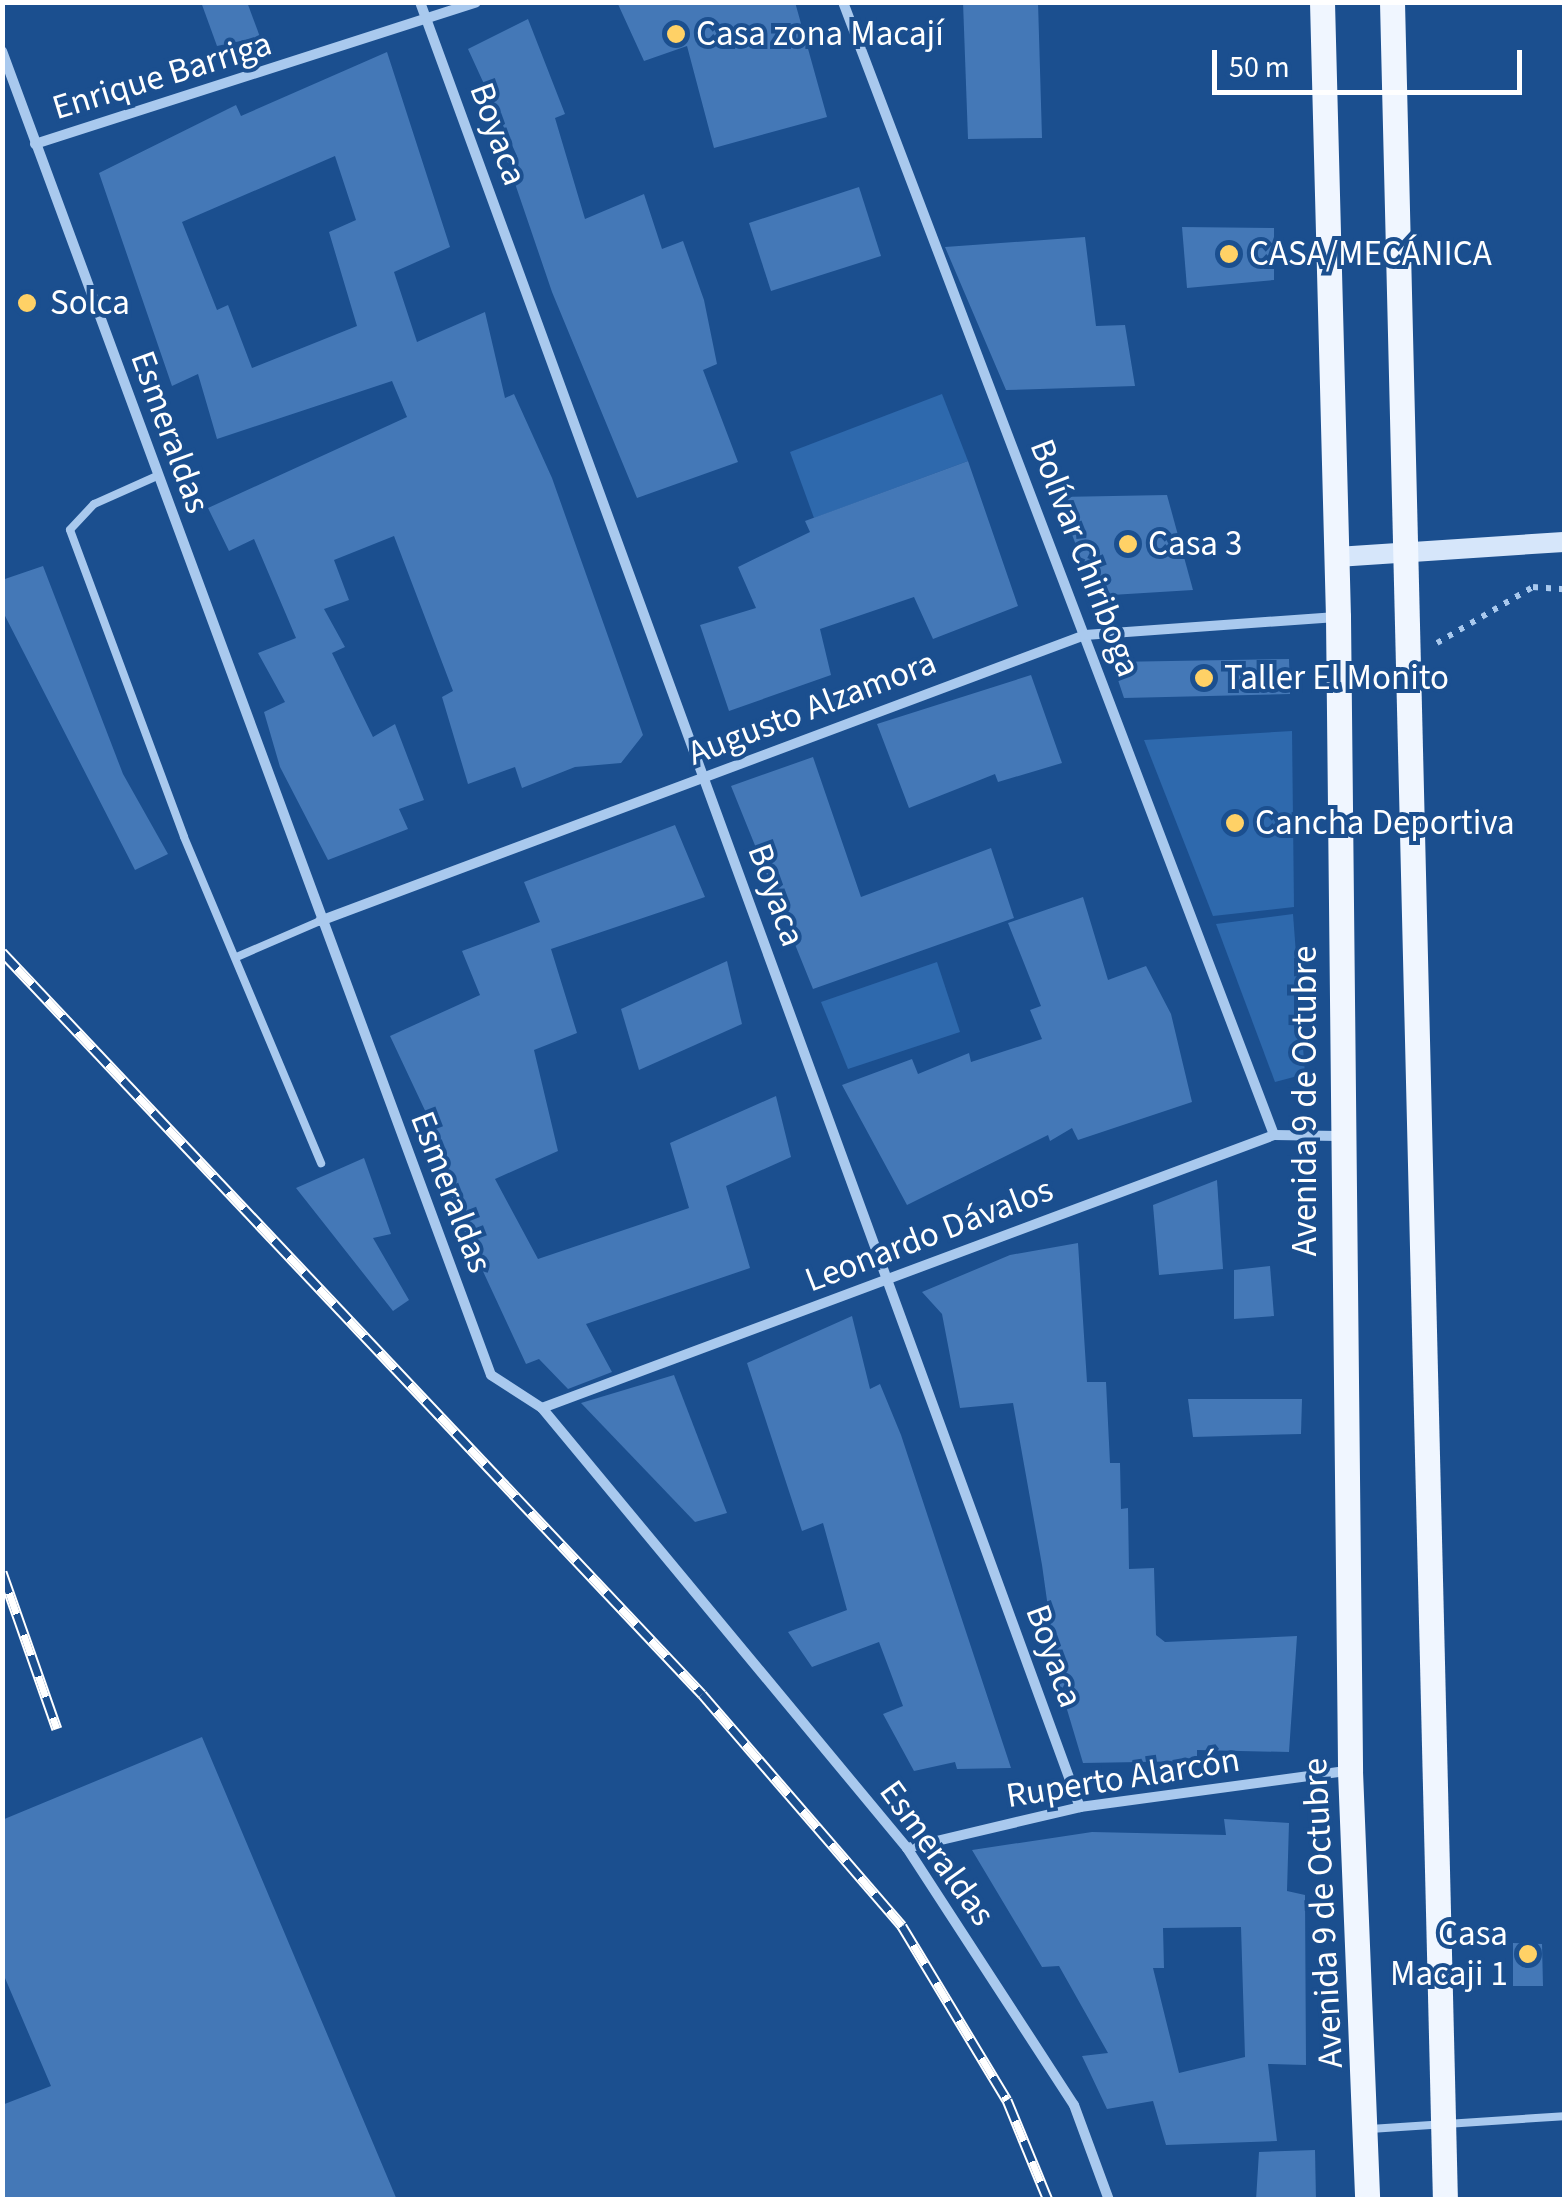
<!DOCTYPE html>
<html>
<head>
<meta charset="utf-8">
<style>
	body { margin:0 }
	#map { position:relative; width:1567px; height:2202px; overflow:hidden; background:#1b4f8f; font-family:"Source Sans 3",sans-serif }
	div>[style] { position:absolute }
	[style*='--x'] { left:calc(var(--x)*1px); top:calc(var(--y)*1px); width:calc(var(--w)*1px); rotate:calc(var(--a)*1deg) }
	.green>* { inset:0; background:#2e69ad }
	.building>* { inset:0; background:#4478b7 }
	.path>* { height:6px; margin-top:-3px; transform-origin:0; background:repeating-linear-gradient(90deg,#a9c9ee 0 5px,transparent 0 13px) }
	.lane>* { height:8px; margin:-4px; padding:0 4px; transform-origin:4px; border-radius:4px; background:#a9c9ee }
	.street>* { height:10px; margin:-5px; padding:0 5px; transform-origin:5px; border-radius:5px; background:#a9c9ee }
	.secondary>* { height:20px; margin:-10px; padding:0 10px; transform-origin:10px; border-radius:10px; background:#d6e6fa }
	.primary>* { height:25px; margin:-12.5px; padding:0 12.5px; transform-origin:12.5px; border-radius:12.5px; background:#f0f6ff }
	.rail>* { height:11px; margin-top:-5.5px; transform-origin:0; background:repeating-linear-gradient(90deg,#1b4f8f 0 22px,#fff 0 44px); box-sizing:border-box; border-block:2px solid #fff }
	.dots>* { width:28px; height:28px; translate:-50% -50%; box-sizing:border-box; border:5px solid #1b4f8f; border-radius:50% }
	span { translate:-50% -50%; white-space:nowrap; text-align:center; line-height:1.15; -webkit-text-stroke:8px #1b4f8f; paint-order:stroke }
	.poi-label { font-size:35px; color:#fff }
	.left { translate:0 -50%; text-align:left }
	.right { translate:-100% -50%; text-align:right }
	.street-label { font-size:35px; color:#fff }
	.frame { position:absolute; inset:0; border:5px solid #fff; pointer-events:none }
	.scale { position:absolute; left:1212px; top:50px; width:310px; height:45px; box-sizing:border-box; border:5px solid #fff; border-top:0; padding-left:12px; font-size:30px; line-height:35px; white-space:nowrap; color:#fff; -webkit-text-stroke:8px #1b4f8f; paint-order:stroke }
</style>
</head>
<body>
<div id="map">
	<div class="green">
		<i style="clip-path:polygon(942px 394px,968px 461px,814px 518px,790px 452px)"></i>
		<i style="clip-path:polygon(1292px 731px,1294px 907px,1213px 916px,1144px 740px)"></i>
		<i style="clip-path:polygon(1293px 914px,1305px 1074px,1275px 1082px,1216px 924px)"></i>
		<i style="clip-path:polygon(937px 962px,960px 1032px,848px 1069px,821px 1002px)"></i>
	</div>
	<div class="building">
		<i style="clip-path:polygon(201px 2px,247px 2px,260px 37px,217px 46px)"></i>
		<i style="clip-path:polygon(617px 2px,795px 2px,827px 117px,714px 148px,687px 46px,644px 61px)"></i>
		<i style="clip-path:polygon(963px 2px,1038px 2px,1042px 138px,968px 139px)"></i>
		<i style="clip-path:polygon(528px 19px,565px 114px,555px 118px,585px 219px,644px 194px,662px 249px,683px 241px,704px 300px,717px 364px,703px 370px,738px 462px,637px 498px,552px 292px,507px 160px,517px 156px,468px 49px)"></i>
		<i style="clip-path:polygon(evenodd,387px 52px,450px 247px,394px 272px,417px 342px,485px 312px,505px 398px,514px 394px,552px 478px,643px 735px,621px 763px,575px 767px,522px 788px,515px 767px,468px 784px,442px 697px,453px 691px,394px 536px,334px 560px,349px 600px,324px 609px,345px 647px,332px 653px,373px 737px,395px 724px,424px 800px,399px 809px,408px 829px,328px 860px,280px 767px,264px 712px,285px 702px,258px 653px,296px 638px,254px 539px,229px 551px,208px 508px,407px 417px,392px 381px,217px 439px,198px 374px,172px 386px,99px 173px,236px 105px,241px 116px,387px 52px,335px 156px,356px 220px,329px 232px,357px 326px,252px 368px,228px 305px,217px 310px,182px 222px,335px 156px)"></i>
		<i style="clip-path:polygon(859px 187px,881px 256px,771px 291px,749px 223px)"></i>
		<i style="clip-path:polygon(1182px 227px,1274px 228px,1274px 280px,1187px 288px)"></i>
		<i style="clip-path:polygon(1085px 237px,1096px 326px,1125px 325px,1135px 386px,1006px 390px,945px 247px)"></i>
		<i style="clip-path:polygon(968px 461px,1018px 606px,933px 639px,914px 597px,820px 629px,831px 675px,729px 711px,700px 625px,756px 608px,738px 567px,810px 532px,805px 521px)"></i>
		<i style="clip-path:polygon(1167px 495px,1193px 590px,1095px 596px,1058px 497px)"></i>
		<i style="clip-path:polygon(43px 566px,123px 774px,168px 854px,135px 870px,2px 610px,2px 580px)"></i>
		<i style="clip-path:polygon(1289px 659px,1290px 694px,1124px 698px,1112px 662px)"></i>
		<i style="clip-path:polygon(1031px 675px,1062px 763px,998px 782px,995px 774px,909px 808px,877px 724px)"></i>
		<i style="clip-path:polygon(813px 757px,861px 897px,991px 848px,1014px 918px,813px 989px,731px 786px)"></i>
		<i style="clip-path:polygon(675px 825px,705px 897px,551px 949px,577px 1033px,534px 1050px,558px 1151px,495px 1179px,538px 1259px,689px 1208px,670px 1143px,776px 1096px,791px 1157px,726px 1186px,750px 1268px,586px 1324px,612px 1372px,568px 1389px,539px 1359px,526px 1364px,455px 1211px,437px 1136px,390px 1036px,480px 995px,462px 951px,540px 922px,524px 882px)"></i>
		<i style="clip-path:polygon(1083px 897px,1108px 980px,1146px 966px,1171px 1014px,1192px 1102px,1078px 1140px,1072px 1128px,1050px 1141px,1048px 1135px,907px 1205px,842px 1085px,912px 1059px,918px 1074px,969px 1053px,971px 1062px,1042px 1039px,1030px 1010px,1041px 1006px,1008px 923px)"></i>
		<i style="clip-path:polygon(727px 961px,742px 1024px,639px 1070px,621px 1009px)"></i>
		<i style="clip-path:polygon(364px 1158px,391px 1234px,373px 1238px,409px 1300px,393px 1311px,296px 1188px)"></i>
		<i style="clip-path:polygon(1217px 1180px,1223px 1269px,1159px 1275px,1153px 1205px)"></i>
		<i style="clip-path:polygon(1078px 1243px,1087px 1382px,1106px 1382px,1110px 1463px,1120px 1463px,1121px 1509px,1128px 1508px,1129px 1569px,1154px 1568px,1156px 1635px,1165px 1642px,1297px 1636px,1289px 1752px,1197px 1750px,1197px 1761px,1083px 1763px,1045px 1636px,1052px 1636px,1042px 1565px,1013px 1403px,960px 1408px,942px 1314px,922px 1292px,1010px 1255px)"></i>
		<i style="clip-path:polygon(1270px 1266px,1274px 1316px,1234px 1319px,1234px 1270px)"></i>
		<i style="clip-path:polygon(852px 1316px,870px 1389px,880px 1384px,901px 1435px,1011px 1768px,957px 1769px,955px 1762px,914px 1771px,883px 1714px,903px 1706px,879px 1642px,812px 1667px,788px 1632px,847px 1610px,823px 1523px,802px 1531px,747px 1363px)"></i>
		<i style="clip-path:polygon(674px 1375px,727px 1513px,695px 1522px,581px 1403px)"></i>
		<i style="clip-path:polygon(1188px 1399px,1302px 1399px,1301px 1434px,1193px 1437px)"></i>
		<i style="clip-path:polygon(202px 1737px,397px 2200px,2px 2200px,2px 2105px,51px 2086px,2px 1971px,2px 1820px)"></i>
		<i style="clip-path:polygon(evenodd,1224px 1819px,1289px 1823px,1287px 1891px,1305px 1895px,1306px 2065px,1268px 2064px,1277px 2141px,1166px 2145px,1153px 2101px,1107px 2109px,1082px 2056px,1108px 2053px,1059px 1966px,1042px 1967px,972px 1850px,1092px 1832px,1226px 1835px,1224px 1819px,1241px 1927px,1245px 2057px,1179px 2073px,1153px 1968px,1164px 1968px,1163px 1928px,1241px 1927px)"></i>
		<i style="clip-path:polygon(1513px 1943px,1542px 1944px,1543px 1986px,1513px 1986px)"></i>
		<i style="clip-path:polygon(1315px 2150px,1316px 2200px,1256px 2200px,1259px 2152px)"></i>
	</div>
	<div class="path">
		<i style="--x:1437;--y:643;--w:111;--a:-30.3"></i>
		<i style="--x:1533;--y:587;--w:31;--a:4"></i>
	</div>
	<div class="lane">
		<i style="--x:157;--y:476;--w:69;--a:156"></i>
		<i style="--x:94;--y:504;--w:35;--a:133"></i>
		<i style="--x:70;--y:530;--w:327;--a:69.6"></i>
		<i style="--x:184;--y:837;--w:354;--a:67.2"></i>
		<i style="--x:239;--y:956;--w:88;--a:-23.4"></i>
		<i style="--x:1370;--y:2129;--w:194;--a:-3.8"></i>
	</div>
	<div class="street">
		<i style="--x:420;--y:2;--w:1922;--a:69.92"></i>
		<i style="--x:843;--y:2;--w:1212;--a:69.17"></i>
		<i style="--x:2;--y:51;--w:1411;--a:69.73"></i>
		<i style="--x:491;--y:1375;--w:61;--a:32.9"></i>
		<i style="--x:542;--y:1408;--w:572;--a:50.32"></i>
		<i style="--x:907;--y:1848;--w:306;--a:57"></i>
		<i style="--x:1074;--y:2105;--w:101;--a:69.8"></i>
		<i style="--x:35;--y:144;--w:463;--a:-17.8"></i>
		<i style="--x:320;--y:921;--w:817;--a:-20.5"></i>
		<i style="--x:1085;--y:635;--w:252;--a:-4.1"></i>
		<i style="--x:542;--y:1408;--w:781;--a:-20.45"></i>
		<i style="--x:1274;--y:1135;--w:64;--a:0.9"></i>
		<i style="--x:907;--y:1848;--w:178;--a:-13.3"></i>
		<i style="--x:1080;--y:1807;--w:270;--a:-7.7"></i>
	</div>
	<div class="secondary">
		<i style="--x:1337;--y:557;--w:227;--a:-3.8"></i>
	</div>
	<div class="primary">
		<i style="--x:1322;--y:2;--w:615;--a:88.51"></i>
		<i style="--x:1338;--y:617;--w:1154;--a:89.4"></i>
		<i style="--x:1350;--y:1771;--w:429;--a:87.7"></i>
		<i style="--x:1392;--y:2;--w:2199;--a:88.62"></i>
	</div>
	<div class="rail">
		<i style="--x:2;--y:952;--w:1020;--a:46.67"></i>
		<i style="--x:702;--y:1694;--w:306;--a:49.2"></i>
		<i style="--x:902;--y:1926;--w:203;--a:58.9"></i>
		<i style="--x:1007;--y:2100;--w:108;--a:67.7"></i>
		<i style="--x:2;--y:1572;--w:166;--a:70.7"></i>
	</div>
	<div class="dots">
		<i style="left:676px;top:34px;background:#ffd166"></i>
		<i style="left:1229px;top:254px;background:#ffd166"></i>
		<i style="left:27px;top:303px;background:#ffd166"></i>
		<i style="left:1128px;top:544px;background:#ffd166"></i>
		<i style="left:1204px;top:678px;background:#ffd166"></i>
		<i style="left:1235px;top:823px;background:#ffd166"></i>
		<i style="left:1528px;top:1954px;background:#ffd166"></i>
	</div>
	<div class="poi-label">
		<span class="left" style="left:696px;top:34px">Casa zona Macají</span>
		<span class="left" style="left:1249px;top:254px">CASA/MECÁNICA</span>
		<span class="left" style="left:50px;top:303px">Solca</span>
		<span class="left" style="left:1148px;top:544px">Casa 3</span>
		<span class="left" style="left:1224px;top:678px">Taller El Monito</span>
		<span class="left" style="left:1255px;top:823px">Cancha Deportiva</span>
		<span class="right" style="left:1508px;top:1954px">Casa<br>Macaji 1</span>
	</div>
	<div class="street-label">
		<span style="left:162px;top:76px;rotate:-17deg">Enrique Barriga</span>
		<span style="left:498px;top:134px;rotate:70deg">Boyaca</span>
		<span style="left:170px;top:432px;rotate:70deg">Esmeraldas</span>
		<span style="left:1085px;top:558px;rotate:69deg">Bolívar Chiriboga</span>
		<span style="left:812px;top:708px;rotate:-21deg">Augusto Alzamora</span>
		<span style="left:776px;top:895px;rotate:70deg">Boyaca</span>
		<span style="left:1305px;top:1101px;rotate:-90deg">Avenida 9 de Octubre</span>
		<span style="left:451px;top:1192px;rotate:69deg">Esmeraldas</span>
		<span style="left:929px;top:1235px;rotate:-21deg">Leonardo Dávalos</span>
		<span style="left:1054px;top:1656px;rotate:70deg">Boyaca</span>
		<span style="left:1123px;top:1778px;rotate:-9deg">Ruperto Alarcón</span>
		<span style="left:937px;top:1853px;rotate:54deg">Esmeraldas</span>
		<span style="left:1323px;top:1913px;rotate:-93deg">Avenida 9 de Octubre</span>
	</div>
	<div class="frame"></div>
	<div class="scale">50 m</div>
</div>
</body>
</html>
